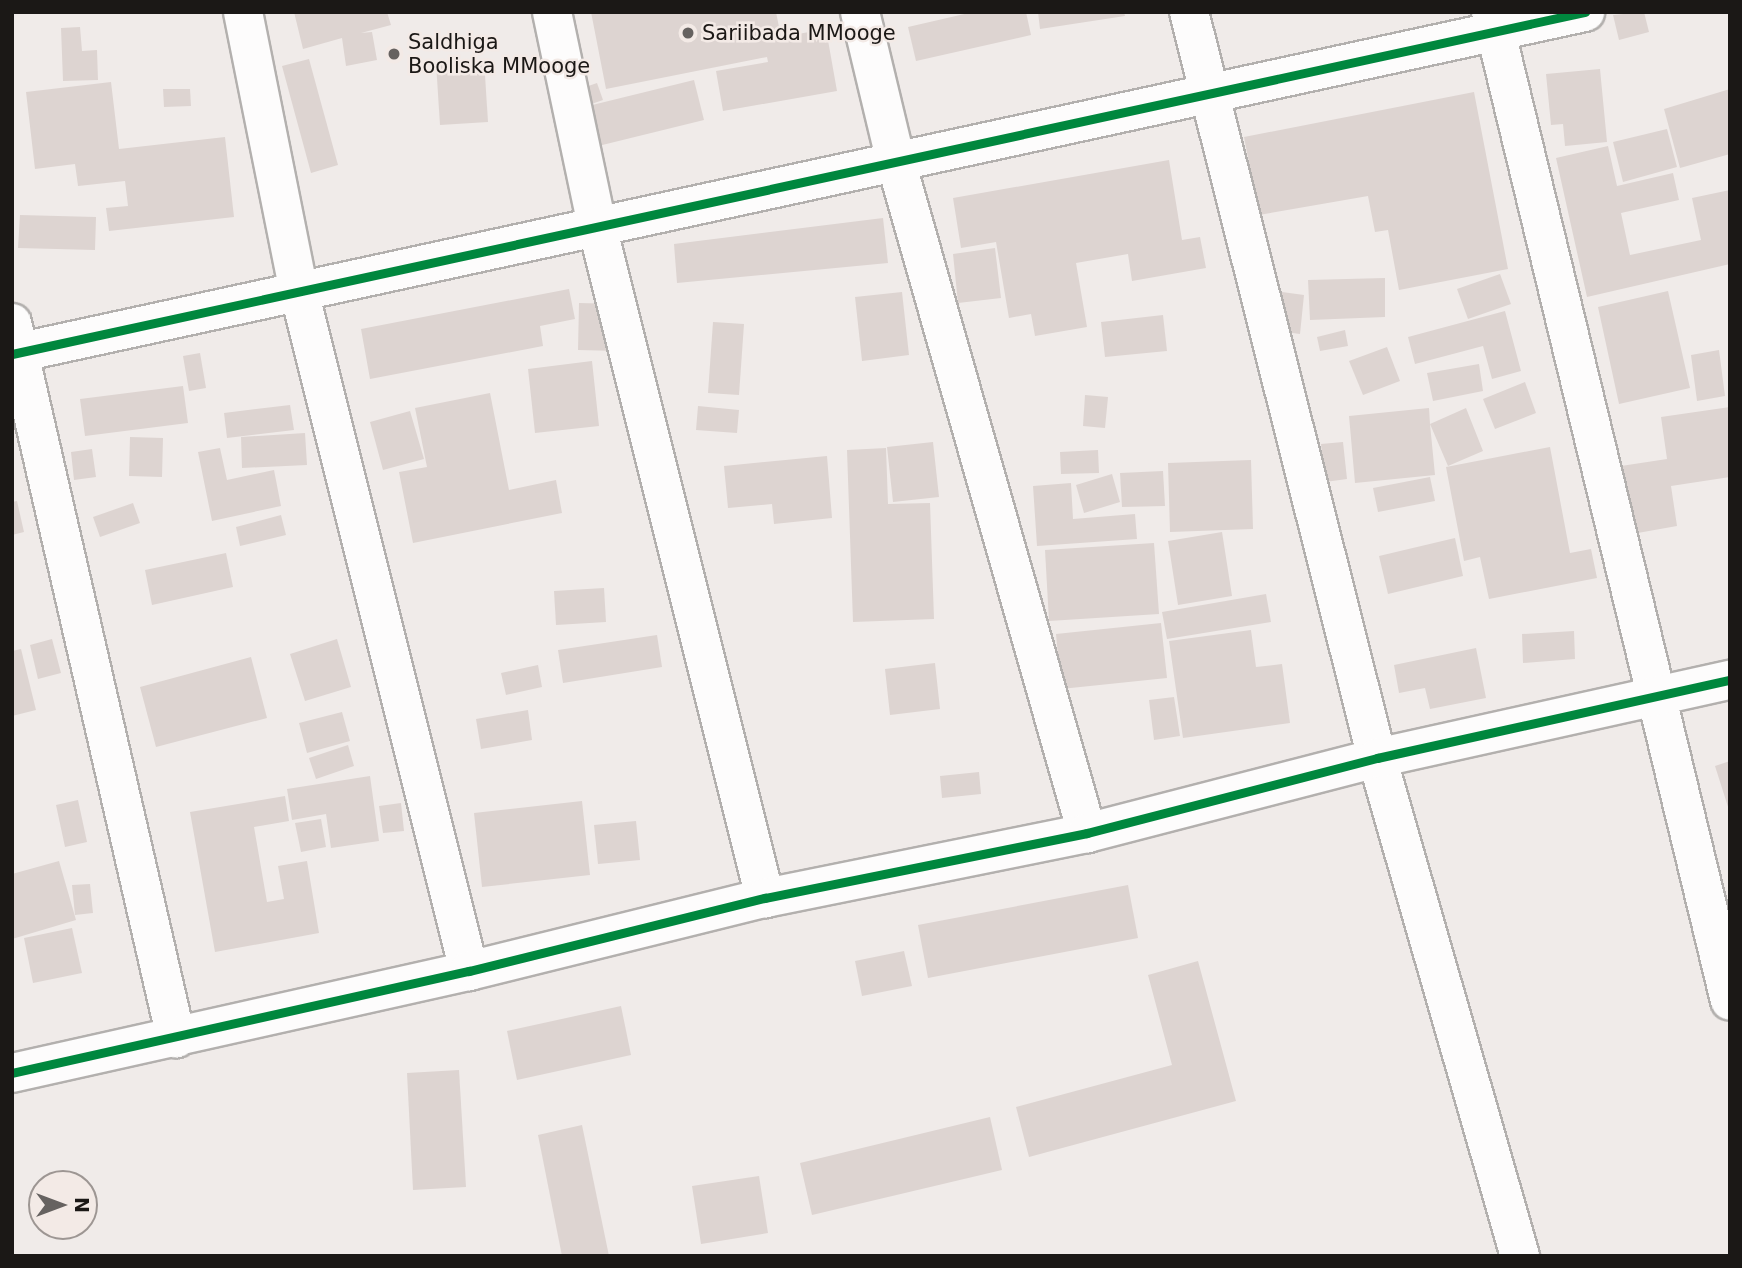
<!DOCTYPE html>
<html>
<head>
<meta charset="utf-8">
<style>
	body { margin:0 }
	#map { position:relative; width:1742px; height:1268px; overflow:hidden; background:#f0ebe9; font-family:"DejaVu Sans",sans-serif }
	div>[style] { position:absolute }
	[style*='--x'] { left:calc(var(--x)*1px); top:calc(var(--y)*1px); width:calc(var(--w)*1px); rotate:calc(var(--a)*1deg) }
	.building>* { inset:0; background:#ddd4d1 }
	.roads { filter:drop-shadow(2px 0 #b3b0ae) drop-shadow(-2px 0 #b3b0ae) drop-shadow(0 2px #b3b0ae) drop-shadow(0 -2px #b3b0ae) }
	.minor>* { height:38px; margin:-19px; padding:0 19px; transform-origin:19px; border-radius:19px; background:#fdfcfc }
	.cycleway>* { height:9px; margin:-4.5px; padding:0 4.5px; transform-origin:4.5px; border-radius:4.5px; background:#00873e }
	.dots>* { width:19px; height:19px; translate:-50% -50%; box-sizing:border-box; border:4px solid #f3eae6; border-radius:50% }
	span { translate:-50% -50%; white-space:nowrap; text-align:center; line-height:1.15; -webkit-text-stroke:5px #f3eae6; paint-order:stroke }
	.poi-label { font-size:21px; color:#1b1816 }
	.left { translate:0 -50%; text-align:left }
	.frame { position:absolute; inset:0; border:14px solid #1b1816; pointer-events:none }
	.north { position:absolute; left:28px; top:1170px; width:70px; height:70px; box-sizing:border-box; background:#f3eae6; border:2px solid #9d9693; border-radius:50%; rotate:90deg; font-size:19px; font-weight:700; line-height:28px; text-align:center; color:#1b1816 }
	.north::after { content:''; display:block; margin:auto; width:24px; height:32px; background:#666260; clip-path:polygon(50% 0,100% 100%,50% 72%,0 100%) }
</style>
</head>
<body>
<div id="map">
	<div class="building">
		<i style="clip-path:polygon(294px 12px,387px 12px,391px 25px,361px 33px,372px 32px,377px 60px,346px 66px,342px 38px,303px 49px)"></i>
		<i style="clip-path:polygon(591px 12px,776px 12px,781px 37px,826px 29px,837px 91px,723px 111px,716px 71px,768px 62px,767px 57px,606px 89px)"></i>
		<i style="clip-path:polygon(973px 12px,1026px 12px,1031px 35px,916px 61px,908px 27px)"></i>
		<i style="clip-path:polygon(1038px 12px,1124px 12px,1125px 16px,1040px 29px)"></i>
		<i style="clip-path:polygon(1644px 12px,1649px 32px,1619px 40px,1613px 15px)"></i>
		<i style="clip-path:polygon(80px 27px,82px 51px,97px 50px,98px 80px,63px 81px,61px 28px)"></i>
		<i style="clip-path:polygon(309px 59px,338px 165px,311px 173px,282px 66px)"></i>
		<i style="clip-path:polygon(484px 60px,488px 122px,440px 125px,436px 63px)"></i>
		<i style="clip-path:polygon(1600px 69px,1607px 142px,1565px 146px,1563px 124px,1551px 125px,1546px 74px)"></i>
		<i style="clip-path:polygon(694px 80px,704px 120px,586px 149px,576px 109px)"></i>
		<i style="clip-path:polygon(111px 82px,119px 149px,225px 137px,234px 217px,109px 231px,106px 208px,128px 206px,125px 181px,78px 186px,75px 164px,35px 169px,26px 92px)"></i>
		<i style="clip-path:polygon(597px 83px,603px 100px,577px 109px,571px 92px)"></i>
		<i style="clip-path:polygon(163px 89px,190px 89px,191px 106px,164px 107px)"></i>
		<i style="clip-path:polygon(1730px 89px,1730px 154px,1680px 168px,1664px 109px)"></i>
		<i style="clip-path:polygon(1474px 92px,1508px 269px,1399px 290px,1388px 230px,1375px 232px,1368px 196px,1259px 215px,1244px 137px)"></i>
		<i style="clip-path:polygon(1667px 129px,1677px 167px,1623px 182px,1613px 142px)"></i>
		<i style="clip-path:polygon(1608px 146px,1617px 186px,1673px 173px,1679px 200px,1621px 213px,1630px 255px,1701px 240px,1692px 198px,1730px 190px,1730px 264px,1587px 297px,1556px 158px)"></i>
		<i style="clip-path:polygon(1169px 160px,1182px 240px,1200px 237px,1206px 268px,1132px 281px,1128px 254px,1076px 263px,1087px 327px,1035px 336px,1031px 314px,1009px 318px,996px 242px,961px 248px,953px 198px)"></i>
		<i style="clip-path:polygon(20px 215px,96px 217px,95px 250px,18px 248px)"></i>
		<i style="clip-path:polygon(883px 218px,888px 263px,677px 283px,674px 244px)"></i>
		<i style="clip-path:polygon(995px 248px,1001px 298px,958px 303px,953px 254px)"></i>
		<i style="clip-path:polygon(1500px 274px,1511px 304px,1468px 319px,1457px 289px)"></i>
		<i style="clip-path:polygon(1385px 278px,1385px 317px,1310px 320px,1308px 280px)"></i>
		<i style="clip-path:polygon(569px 289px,575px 319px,540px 326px,543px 346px,370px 379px,361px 329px)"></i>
		<i style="clip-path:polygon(1668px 291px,1690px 388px,1619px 404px,1598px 307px)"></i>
		<i style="clip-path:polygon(902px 292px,909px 355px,862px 361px,855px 297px)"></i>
		<i style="clip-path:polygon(1282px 292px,1304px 295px,1300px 334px,1278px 331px)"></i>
		<i style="clip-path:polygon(579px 303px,619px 304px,618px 351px,578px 350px)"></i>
		<i style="clip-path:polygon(1505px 311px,1521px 371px,1492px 379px,1483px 346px,1415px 364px,1408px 337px)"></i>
		<i style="clip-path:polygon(1163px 315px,1167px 351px,1105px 357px,1101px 322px)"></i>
		<i style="clip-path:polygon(713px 322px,744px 324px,739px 395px,708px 393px)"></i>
		<i style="clip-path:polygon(1345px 330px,1348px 346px,1320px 351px,1317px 337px)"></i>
		<i style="clip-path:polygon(1387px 347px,1400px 381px,1363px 395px,1349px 361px)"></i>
		<i style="clip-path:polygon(1719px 350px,1725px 396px,1697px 401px,1691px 355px)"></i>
		<i style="clip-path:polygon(200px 353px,206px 388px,189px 391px,183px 356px)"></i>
		<i style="clip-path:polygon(592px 361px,599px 426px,535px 433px,528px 369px)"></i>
		<i style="clip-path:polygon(1479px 364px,1483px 391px,1433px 401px,1427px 373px)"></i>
		<i style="clip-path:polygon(1525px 382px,1536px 413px,1495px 429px,1483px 399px)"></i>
		<i style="clip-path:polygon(183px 386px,188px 423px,85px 436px,80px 399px)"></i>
		<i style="clip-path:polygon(490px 393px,509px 490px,556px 480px,562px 513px,413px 543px,399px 472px,427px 467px,415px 408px)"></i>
		<i style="clip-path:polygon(1085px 395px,1108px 397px,1105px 428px,1083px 426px)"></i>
		<i style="clip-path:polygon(290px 405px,294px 430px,227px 438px,224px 413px)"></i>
		<i style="clip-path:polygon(698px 406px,739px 410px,737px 433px,696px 430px)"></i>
		<i style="clip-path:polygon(1730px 407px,1730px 477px,1671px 486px,1677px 526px,1632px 534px,1621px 466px,1667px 459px,1661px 417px)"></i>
		<i style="clip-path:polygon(1429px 408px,1430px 424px,1466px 408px,1483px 451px,1448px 466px,1430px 424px,1435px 475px,1355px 483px,1349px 416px)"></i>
		<i style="clip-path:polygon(410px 411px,424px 459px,383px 470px,370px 422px)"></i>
		<i style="clip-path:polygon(305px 433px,307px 465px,242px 468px,241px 437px)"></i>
		<i style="clip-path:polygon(130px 437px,163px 438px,162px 477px,129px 476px)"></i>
		<i style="clip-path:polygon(933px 442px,939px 497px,893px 502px,887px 447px)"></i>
		<i style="clip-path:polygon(1343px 442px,1347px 479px,1325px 482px,1321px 444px)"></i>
		<i style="clip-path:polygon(1550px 447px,1570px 553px,1591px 549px,1597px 578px,1489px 599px,1480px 557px,1464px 561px,1446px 467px)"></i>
		<i style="clip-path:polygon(220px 448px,227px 480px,274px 470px,281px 506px,212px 521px,198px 452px)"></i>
		<i style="clip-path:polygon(886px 448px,888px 504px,930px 503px,934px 619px,853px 622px,847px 450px)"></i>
		<i style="clip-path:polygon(92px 449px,96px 477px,74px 480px,71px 452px)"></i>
		<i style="clip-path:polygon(1098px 450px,1099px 473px,1061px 474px,1060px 452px)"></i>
		<i style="clip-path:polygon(827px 456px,832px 518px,774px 524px,772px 504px,728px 508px,724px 466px)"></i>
		<i style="clip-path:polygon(1251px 460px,1253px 529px,1170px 532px,1168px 463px)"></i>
		<i style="clip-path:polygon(1163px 471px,1165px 506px,1122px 507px,1120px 473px)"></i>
		<i style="clip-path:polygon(1112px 474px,1120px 502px,1084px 513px,1076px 485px)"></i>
		<i style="clip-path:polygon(1430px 477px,1435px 501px,1378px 512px,1373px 488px)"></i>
		<i style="clip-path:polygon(1071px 483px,1073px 519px,1135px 514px,1137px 539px,1037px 546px,1033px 486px)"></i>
		<i style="clip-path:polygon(17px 501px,24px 532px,12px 535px,12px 502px)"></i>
		<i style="clip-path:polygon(133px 503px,140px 523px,100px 537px,93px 517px)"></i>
		<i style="clip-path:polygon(281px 515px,286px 535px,240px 546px,236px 527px)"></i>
		<i style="clip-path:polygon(1222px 532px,1232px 596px,1178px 605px,1168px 541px)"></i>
		<i style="clip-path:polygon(1455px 538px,1463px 576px,1388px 594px,1379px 556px)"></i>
		<i style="clip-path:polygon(1154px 543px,1159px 614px,1049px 621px,1045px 550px)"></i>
		<i style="clip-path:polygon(226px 553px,233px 587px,152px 605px,145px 570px)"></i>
		<i style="clip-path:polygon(604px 588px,606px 622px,556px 625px,554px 591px)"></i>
		<i style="clip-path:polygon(1266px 594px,1271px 622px,1167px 639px,1162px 612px)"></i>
		<i style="clip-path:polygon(1161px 623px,1167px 678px,1061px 689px,1056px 634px)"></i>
		<i style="clip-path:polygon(1251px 630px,1256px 667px,1282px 664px,1290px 723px,1183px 738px,1169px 641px)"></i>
		<i style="clip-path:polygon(1574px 631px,1575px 659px,1523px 663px,1522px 634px)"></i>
		<i style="clip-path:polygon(657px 635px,662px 667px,563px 683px,558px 650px)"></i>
		<i style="clip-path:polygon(52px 639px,61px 673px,38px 679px,30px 645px)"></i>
		<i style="clip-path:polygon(337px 639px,351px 687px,305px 701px,290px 654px)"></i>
		<i style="clip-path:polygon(1476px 648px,1486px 698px,1430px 709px,1425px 688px,1399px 693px,1394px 665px)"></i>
		<i style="clip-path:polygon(21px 649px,36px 710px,12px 716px,12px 651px)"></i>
		<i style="clip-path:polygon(251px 657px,267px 718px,156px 747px,140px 687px)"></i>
		<i style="clip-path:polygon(935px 663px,940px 709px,890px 715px,885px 669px)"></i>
		<i style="clip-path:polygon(538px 665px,542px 687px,506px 695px,501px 673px)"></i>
		<i style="clip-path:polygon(1174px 697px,1180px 736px,1154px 740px,1149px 700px)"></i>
		<i style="clip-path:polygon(528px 710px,532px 740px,481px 749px,476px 719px)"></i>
		<i style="clip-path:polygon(342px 712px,350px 741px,307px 753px,299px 723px)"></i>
		<i style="clip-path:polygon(348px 745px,354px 766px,316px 779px,309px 758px)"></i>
		<i style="clip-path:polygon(1730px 761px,1730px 810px,1729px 810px,1715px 766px)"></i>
		<i style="clip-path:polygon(979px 772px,981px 794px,942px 798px,940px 776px)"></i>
		<i style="clip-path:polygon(370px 776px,379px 841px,331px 848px,326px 814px,292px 820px,287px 789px)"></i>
		<i style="clip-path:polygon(285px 796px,289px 821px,254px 827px,267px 902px,284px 899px,278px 866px,307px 861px,319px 933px,215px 952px,190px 812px)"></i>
		<i style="clip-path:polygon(78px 800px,87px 842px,65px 847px,56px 805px)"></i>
		<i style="clip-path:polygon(582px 801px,590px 875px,482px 887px,474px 813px)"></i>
		<i style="clip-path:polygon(401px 803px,404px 831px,383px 833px,379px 806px)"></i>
		<i style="clip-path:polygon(321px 819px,326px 847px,301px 852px,295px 823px)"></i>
		<i style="clip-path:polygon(636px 821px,640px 860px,598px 864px,594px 825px)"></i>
		<i style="clip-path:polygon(59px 861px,76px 920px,12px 939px,12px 874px)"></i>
		<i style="clip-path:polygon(90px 884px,93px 913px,75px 915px,72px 885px)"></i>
		<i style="clip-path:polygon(1128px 885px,1138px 938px,928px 978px,918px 925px)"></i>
		<i style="clip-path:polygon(72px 928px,82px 973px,33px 983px,24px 938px)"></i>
		<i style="clip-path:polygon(904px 951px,912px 986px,862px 996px,855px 961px)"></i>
		<i style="clip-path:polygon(1198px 961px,1236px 1101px,1029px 1157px,1016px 1107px,1172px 1065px,1148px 975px)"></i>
		<i style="clip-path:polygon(621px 1006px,631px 1055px,517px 1080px,507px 1031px)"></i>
		<i style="clip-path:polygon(459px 1070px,466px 1187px,413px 1190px,407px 1073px)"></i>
		<i style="clip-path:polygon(990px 1117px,1002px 1170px,812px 1215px,800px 1163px)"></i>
		<i style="clip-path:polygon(582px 1125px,609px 1256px,562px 1256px,538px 1135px)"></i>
		<i style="clip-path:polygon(759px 1176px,768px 1233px,701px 1244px,692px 1186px)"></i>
	</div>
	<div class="roads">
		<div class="minor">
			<i style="--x:243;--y:12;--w:285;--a:78.7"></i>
			<i style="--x:299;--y:291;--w:701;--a:75.96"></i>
			<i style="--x:552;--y:12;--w:219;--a:78.1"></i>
			<i style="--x:597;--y:226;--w:693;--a:75.96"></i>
			<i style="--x:860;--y:12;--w:154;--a:76.5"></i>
			<i style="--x:896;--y:162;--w:698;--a:74.11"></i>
			<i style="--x:1189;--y:12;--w:769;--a:75.86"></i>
			<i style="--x:1377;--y:758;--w:518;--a:73.98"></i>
			<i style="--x:1491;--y:12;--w:1017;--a:76.41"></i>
			<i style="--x:12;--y:323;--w:734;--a:77.08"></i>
			<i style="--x:12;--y:354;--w:1610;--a:-12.27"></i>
			<i style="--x:12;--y:1073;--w:468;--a:-12.6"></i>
			<i style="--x:469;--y:971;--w:305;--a:-13.9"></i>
			<i style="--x:765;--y:898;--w:328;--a:-11.4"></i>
			<i style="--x:1087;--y:833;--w:300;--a:-14.5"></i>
			<i style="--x:1377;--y:758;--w:362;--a:-12.5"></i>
		</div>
	</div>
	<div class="cycleway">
		<i style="--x:12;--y:354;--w:1610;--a:-12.27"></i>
		<i style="--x:12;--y:1073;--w:468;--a:-12.6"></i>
		<i style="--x:469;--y:971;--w:305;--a:-13.9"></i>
		<i style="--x:765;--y:898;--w:328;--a:-11.4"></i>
		<i style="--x:1087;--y:833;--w:300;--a:-14.5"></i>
		<i style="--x:1377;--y:758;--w:362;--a:-12.5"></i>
	</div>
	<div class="dots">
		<i style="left:688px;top:33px;background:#666260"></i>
		<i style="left:394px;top:54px;background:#666260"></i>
	</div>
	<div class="poi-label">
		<span class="left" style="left:702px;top:33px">Sariibada MMooge</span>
		<span class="left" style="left:408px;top:54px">Saldhiga<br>Booliska MMooge</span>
	</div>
	<div class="frame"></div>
	<div class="north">N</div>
</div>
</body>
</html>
